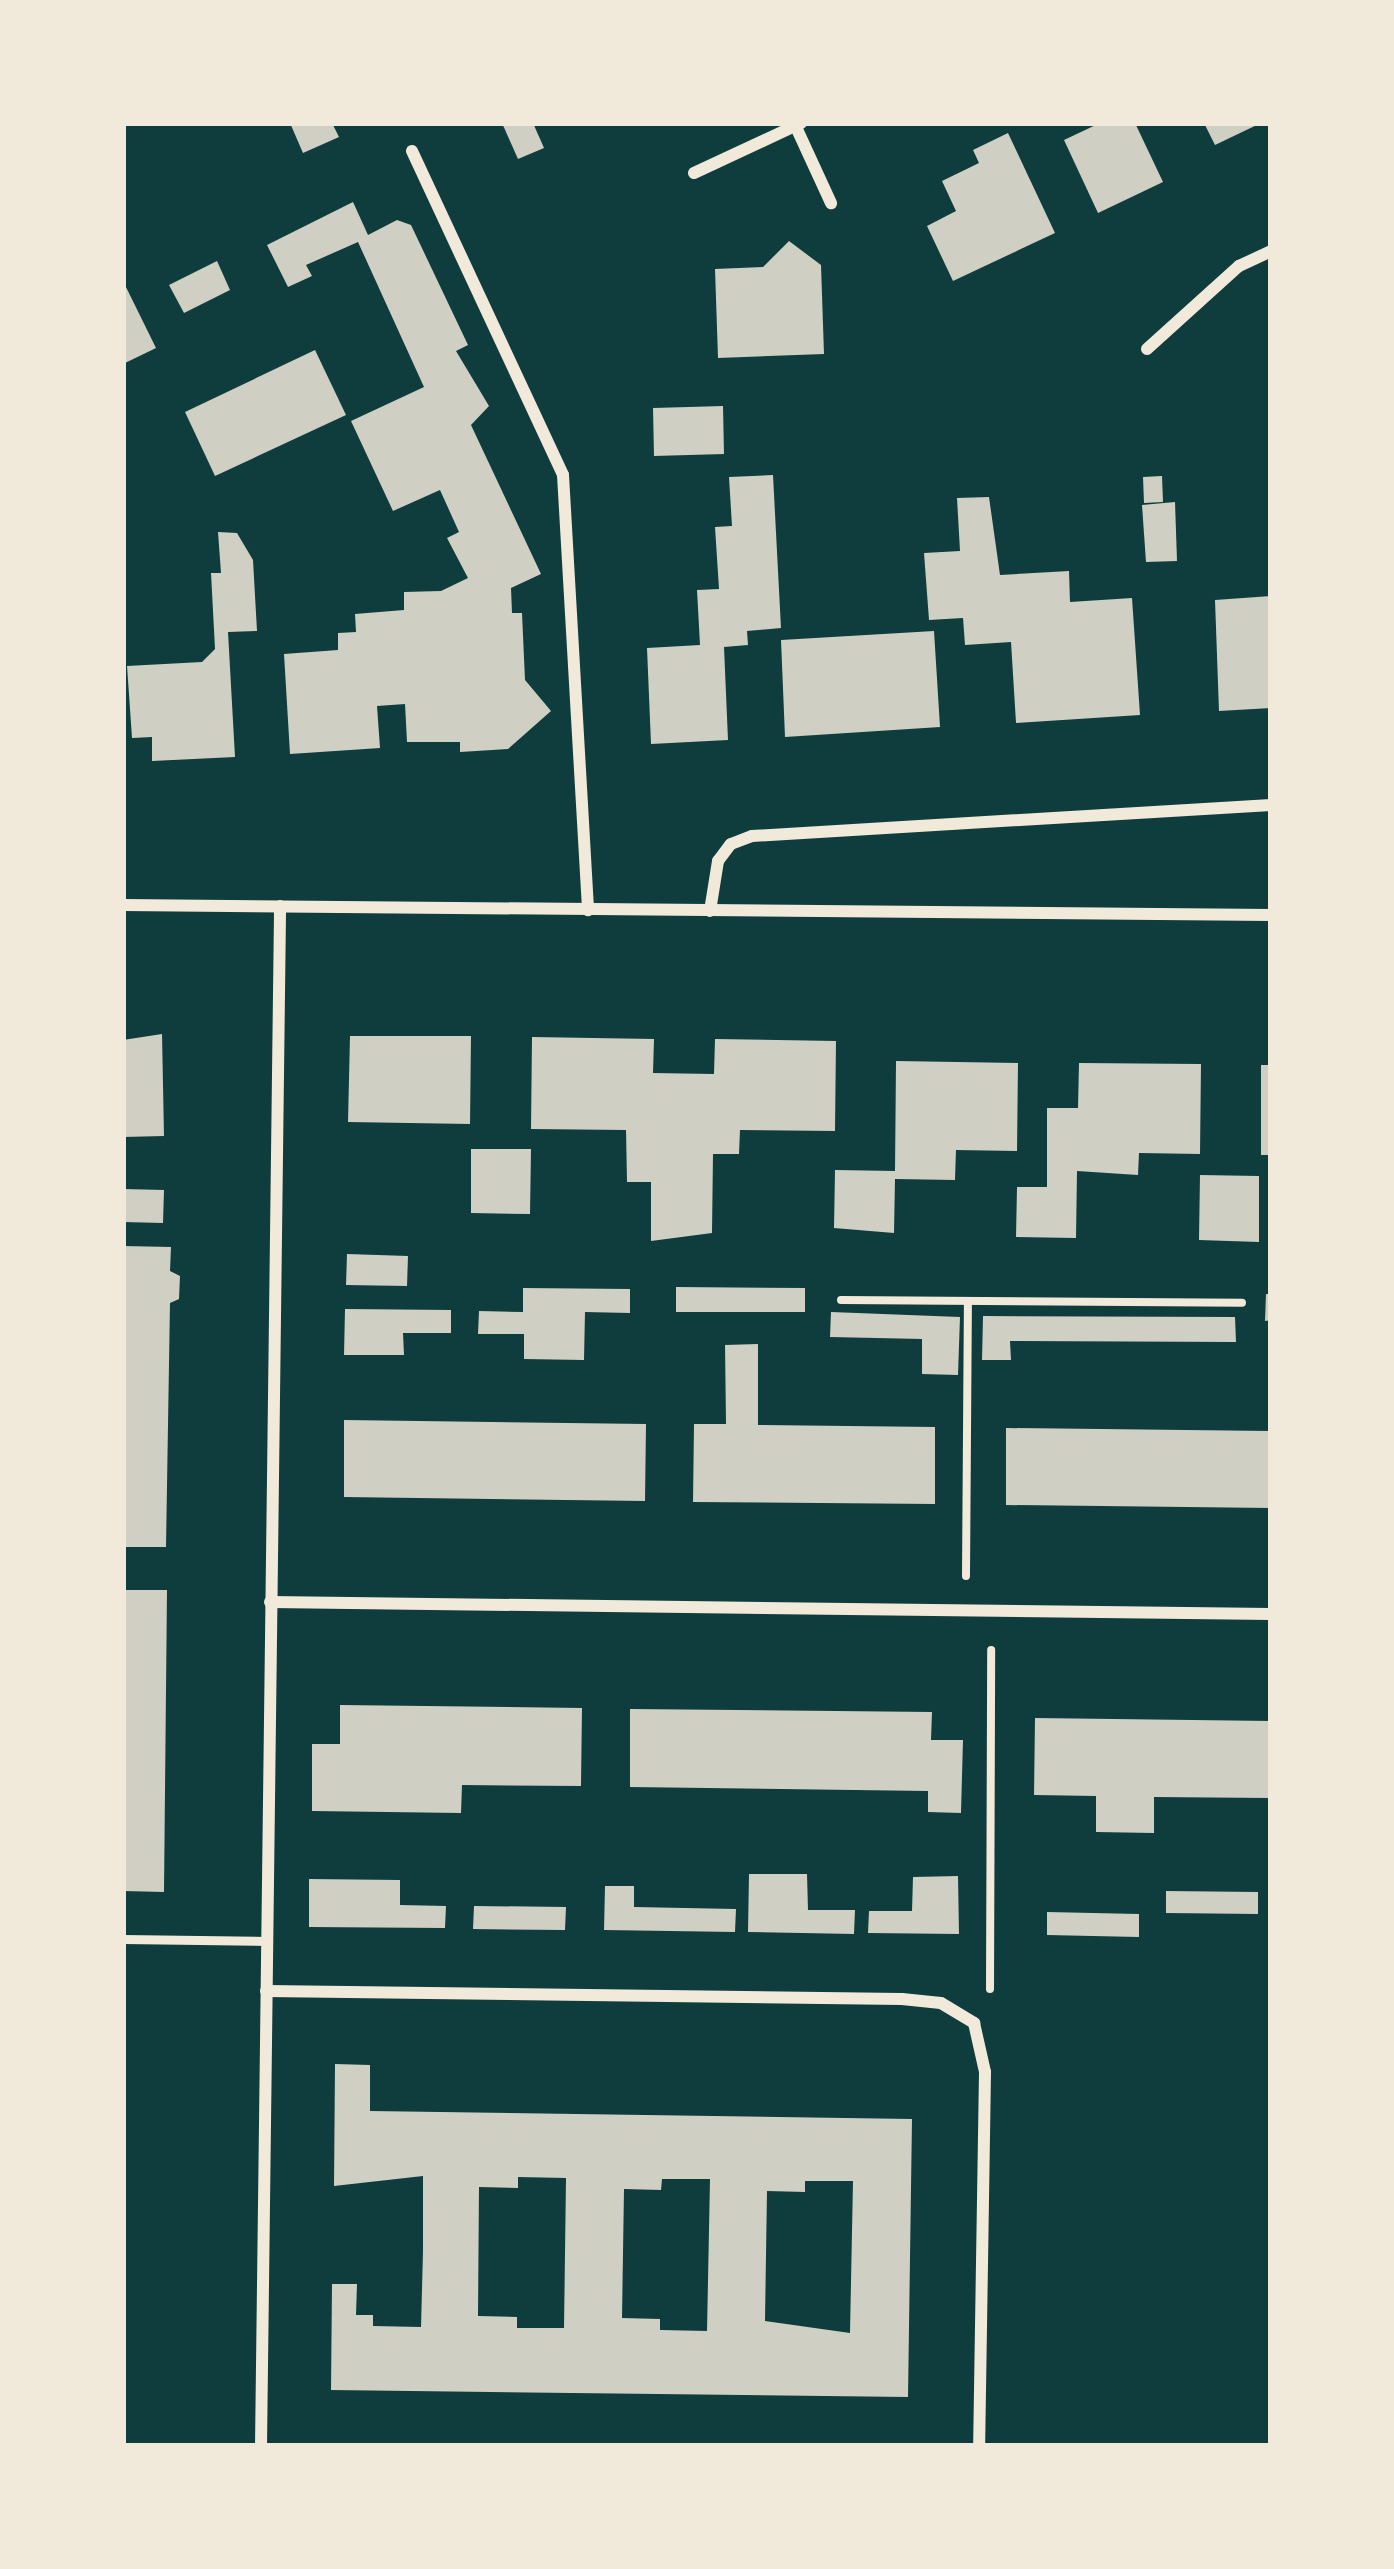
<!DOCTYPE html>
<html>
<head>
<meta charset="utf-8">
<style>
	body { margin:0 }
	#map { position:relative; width:1394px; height:2569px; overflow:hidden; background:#0f3d3e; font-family:"Sofia Sans Condensed",sans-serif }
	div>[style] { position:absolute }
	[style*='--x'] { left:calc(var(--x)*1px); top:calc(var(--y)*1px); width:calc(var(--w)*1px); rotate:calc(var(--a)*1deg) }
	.building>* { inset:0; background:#cfcfc3 }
	.path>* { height:8px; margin:-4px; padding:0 4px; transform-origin:4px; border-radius:4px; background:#f1e9da }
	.service>* { height:9px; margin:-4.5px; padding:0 4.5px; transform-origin:4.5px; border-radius:4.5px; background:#f1e9da }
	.minor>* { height:12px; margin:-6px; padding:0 6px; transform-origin:6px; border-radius:6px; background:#f1e9da }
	span { translate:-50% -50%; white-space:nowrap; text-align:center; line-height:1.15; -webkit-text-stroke:12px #f1e9da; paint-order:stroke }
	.frame { position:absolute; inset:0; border:126px solid #f1e9da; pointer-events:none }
</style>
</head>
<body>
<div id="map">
	<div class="building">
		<i style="clip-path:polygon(290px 123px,332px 123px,339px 137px,303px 153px)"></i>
		<i style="clip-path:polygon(502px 123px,533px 123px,544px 148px,518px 159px)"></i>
		<i style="clip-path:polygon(1100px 123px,1135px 123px,1163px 182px,1098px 213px,1064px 140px)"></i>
		<i style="clip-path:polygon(1204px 123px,1261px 123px,1215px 145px)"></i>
		<i style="clip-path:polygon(1008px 133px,1055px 233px,953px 281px,927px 226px,956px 211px,942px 181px,979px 163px,973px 150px)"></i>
		<i style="clip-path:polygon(353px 202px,368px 235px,397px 220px,411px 225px,468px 345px,456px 351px,489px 406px,471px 425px,541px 574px,511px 588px,512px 613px,522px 613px,525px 680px,551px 711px,508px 749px,460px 752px,460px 742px,407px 742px,405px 704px,377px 706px,380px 748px,290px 754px,284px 654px,338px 650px,338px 633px,356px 632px,355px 614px,404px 610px,404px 592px,441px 591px,468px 578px,447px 538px,459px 532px,440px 490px,393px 511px,351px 421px,424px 387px,358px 242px,306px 265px,312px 276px,288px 287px,267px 245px)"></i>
		<i style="clip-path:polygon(789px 241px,821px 265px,824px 354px,718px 358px,715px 269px,763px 267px)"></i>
		<i style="clip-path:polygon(217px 261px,230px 290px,184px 313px,169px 285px)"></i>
		<i style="clip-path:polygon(123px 281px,156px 348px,123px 364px)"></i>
		<i style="clip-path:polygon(315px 350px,346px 415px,215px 476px,185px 412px)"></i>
		<i style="clip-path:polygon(723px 406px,724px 454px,654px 456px,653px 408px)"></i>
		<i style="clip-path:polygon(773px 475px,781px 628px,747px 631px,748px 645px,724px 647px,728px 740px,651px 744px,647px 648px,700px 645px,697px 590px,719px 589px,715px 527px,732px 526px,729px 477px)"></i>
		<i style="clip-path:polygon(1162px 476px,1163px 502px,1144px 503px,1143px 477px)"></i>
		<i style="clip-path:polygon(989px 497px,1000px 575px,1069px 571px,1070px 602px,1132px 598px,1140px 715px,1016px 723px,1011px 642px,965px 645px,963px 618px,929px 620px,924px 553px,960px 551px,957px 498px)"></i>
		<i style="clip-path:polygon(1175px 502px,1177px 561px,1146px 562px,1142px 505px)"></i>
		<i style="clip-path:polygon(218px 532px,237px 533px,253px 560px,257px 631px,228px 632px,235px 757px,152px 761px,152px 737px,132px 738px,127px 666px,202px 662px,215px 649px,211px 573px,221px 573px)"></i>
		<i style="clip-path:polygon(1271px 596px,1271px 708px,1219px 711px,1215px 600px)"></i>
		<i style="clip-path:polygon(934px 631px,940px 727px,785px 737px,781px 640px)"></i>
		<i style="clip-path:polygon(162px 1034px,164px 1136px,123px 1137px,123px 1040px)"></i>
		<i style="clip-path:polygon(350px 1036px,471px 1036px,470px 1124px,348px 1122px)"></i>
		<i style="clip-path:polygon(532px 1037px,654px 1039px,653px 1073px,714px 1074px,715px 1039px,836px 1041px,835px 1131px,740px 1130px,739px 1154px,713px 1154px,712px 1233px,651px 1241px,651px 1182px,627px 1182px,626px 1130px,531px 1129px)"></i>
		<i style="clip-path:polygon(896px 1061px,1018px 1063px,1017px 1151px,956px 1150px,955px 1180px,895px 1179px,894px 1233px,834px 1228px,835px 1170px,895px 1171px)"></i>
		<i style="clip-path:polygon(1079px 1063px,1201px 1064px,1200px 1154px,1139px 1153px,1138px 1175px,1077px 1171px,1076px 1238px,1016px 1237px,1017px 1187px,1047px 1187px,1047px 1108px,1078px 1108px)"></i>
		<i style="clip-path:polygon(1261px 1065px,1271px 1065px,1271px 1155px,1261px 1155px)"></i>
		<i style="clip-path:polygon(471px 1149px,531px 1149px,530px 1214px,471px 1213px)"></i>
		<i style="clip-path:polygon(1200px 1175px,1259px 1176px,1259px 1242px,1199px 1240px)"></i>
		<i style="clip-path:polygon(123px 1189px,164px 1190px,163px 1223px,123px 1222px)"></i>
		<i style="clip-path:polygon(123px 1246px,171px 1247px,170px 1271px,180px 1276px,179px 1299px,170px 1303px,166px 1547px,123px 1547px)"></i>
		<i style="clip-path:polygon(347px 1254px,408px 1256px,407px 1286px,346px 1285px)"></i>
		<i style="clip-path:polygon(676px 1287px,805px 1288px,805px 1312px,676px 1312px)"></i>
		<i style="clip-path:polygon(523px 1288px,630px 1289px,630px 1313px,585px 1312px,584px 1360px,524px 1359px,524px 1334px,478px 1334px,479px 1311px,523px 1312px)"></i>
		<i style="clip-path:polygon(1266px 1294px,1271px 1294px,1271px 1320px,1265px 1321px)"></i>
		<i style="clip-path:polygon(345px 1309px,451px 1310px,451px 1333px,403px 1333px,404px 1355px,344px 1355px)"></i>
		<i style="clip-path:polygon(831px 1312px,960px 1317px,958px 1375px,922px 1374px,922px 1339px,830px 1337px)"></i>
		<i style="clip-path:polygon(983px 1316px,1235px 1317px,1236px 1342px,1010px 1341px,1011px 1360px,982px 1360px)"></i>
		<i style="clip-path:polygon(758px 1344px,758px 1425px,935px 1427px,935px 1504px,693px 1502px,694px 1424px,726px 1424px,725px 1345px)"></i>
		<i style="clip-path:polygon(344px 1420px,646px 1424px,645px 1501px,344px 1497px)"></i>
		<i style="clip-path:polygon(1006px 1428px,1271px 1431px,1271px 1508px,1006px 1505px)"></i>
		<i style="clip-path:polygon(123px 1590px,167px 1590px,164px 1892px,123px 1891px)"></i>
		<i style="clip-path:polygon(340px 1705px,582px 1708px,581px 1786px,462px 1785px,461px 1813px,312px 1811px,312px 1744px,340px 1744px)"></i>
		<i style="clip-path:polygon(630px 1709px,932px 1712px,931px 1740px,963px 1740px,961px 1813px,928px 1812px,928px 1791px,630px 1787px)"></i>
		<i style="clip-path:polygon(1035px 1718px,1271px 1721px,1271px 1798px,1154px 1797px,1154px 1833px,1096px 1832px,1096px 1796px,1034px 1795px)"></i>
		<i style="clip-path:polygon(749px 1874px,807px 1874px,808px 1910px,855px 1910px,854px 1934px,748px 1932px)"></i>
		<i style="clip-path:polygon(958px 1876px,959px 1934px,868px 1933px,869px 1911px,912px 1911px,913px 1877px)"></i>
		<i style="clip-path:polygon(309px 1879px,400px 1880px,400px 1905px,446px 1906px,445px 1928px,309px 1927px)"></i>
		<i style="clip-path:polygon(605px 1886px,634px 1886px,634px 1907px,736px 1909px,735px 1932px,604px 1930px)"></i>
		<i style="clip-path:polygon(1166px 1891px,1258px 1892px,1258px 1914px,1166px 1913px)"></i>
		<i style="clip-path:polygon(474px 1906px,566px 1907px,565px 1930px,473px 1929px)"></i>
		<i style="clip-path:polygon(1047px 1912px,1139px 1914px,1139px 1937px,1047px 1935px)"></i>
		<i style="clip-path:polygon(evenodd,335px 2064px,370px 2065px,370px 2111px,912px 2119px,908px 2397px,331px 2390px,332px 2284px,357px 2284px,356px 2315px,373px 2315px,373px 2326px,421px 2327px,423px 2251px,423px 2176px,334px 2186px,335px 2064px,518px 2177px,566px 2178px,564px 2328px,517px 2328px,517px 2317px,478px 2316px,479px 2187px,518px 2188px,518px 2177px,335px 2064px,662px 2179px,710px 2179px,707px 2331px,660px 2330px,660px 2319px,622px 2318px,624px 2189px,661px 2190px,662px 2179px,335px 2064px,805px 2181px,853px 2181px,850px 2333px,765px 2321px,767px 2191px,805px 2192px,805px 2181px)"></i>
	</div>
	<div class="path">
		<i style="--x:841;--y:1300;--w:401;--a:0.4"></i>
		<i style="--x:966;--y:1576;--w:275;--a:-89.6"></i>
		<i style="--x:990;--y:1989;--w:339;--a:-89.8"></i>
	</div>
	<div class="service">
		<i style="--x:123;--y:1939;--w:144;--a:0.8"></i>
	</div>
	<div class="minor">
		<i style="--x:796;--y:127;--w:84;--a:65.3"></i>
		<i style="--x:412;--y:151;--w:357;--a:65"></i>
		<i style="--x:563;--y:475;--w:436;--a:86.7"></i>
		<i style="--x:694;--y:173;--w:118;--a:-25"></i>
		<i style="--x:1147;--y:349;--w:124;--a:-42.1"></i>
		<i style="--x:1239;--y:266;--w:35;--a:-25"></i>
		<i style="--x:123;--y:905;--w:1148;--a:0.5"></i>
		<i style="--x:710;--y:911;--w:51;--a:-80.9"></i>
		<i style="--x:718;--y:861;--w:21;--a:-53"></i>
		<i style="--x:731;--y:844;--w:22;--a:-21"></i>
		<i style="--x:752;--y:836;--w:520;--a:-3.42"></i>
		<i style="--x:270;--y:1602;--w:1001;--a:0.69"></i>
		<i style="--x:266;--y:1991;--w:636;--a:0.72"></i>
		<i style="--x:902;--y:1999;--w:39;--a:6"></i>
		<i style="--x:941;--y:2003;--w:39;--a:31"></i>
		<i style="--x:974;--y:2023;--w:50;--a:77.3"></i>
		<i style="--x:985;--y:2072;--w:374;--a:90.9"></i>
		<i style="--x:261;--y:2446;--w:1540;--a:-89.29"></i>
	</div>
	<div class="frame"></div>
</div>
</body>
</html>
